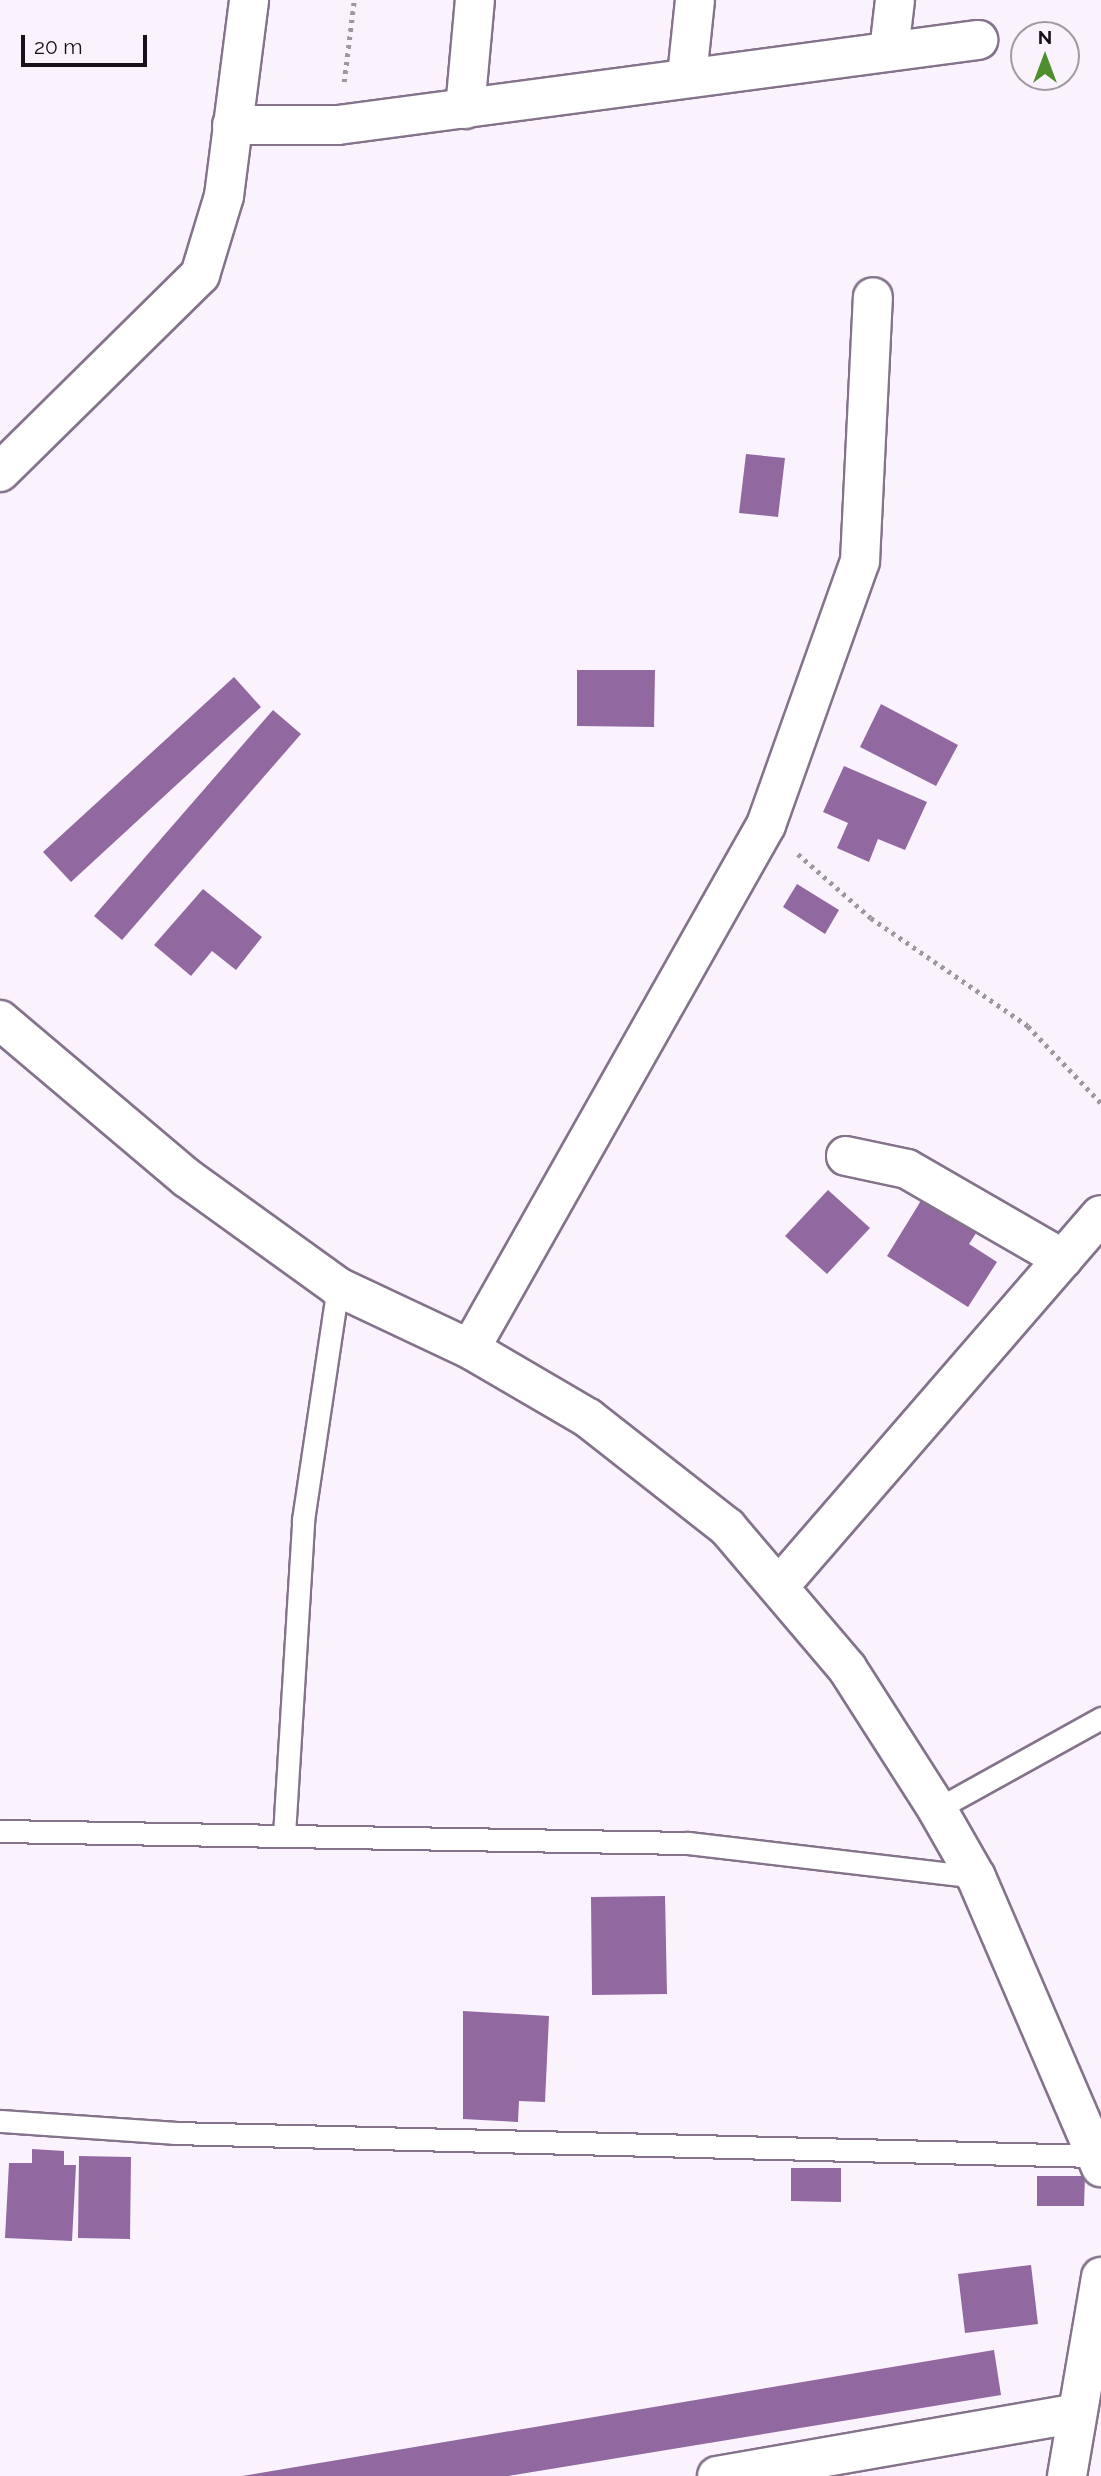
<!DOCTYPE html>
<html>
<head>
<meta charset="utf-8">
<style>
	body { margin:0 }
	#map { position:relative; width:1101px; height:2476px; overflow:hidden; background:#faf3fd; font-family:Raleway,sans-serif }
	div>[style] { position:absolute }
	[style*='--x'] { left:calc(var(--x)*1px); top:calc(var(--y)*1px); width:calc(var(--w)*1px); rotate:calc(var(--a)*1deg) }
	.building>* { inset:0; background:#9168a0 }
	.path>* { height:4.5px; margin-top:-2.25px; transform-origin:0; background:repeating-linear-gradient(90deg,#9e97a1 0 3.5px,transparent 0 8.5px) }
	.roads { filter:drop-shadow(2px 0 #84738b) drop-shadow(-2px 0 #84738b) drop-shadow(0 2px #84738b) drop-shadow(0 -2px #84738b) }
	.service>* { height:21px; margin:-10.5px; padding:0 10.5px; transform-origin:10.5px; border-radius:10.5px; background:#fff }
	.minor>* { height:38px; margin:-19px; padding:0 19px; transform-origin:19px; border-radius:19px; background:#fff }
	span { translate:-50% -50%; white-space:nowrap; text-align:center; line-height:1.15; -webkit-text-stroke:7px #faf3fd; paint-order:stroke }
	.north { position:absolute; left:1010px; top:21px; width:70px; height:70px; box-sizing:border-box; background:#faf3fd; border:2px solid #a099a2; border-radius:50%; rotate:0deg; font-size:19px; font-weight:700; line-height:28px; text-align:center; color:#18111a }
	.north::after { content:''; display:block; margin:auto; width:24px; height:32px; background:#4f8e2e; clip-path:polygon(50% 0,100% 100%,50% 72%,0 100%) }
	.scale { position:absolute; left:21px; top:35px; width:126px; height:32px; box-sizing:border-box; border:4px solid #18111a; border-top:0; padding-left:9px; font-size:21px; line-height:24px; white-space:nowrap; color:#18111a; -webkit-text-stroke:5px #faf3fd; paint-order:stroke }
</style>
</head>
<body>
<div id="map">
	<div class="building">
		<i style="clip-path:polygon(746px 454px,785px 458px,778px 517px,739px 513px)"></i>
		<i style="clip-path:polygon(577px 670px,655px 670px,654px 727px,577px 726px)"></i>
		<i style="clip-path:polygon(234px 677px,261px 707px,71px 882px,43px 852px)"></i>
		<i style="clip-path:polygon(881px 704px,958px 745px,936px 786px,860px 747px)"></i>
		<i style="clip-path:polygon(273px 710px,301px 734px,122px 940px,94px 916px)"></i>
		<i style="clip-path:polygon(844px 766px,927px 802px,905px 850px,878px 839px,869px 862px,837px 848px,848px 823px,823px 812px)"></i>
		<i style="clip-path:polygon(797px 884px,839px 910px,825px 934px,783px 907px)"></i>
		<i style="clip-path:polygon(203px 889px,262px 937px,236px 970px,212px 951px,191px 976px,154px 945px)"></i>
		<i style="clip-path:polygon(828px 1190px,870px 1228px,827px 1274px,785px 1236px)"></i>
		<i style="clip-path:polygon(922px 1199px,945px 1215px,952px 1205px,982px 1224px,969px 1244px,997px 1262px,968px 1307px,887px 1256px)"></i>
		<i style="clip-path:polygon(665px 1896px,667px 1994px,592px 1995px,591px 1897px)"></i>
		<i style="clip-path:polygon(463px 2011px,549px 2016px,545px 2102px,519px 2101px,518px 2122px,463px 2119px)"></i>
		<i style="clip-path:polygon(32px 2149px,64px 2151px,64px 2165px,76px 2165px,72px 2241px,5px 2238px,9px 2163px,32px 2163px)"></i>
		<i style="clip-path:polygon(79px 2156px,131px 2157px,130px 2239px,78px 2238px)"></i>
		<i style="clip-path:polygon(791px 2168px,841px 2168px,841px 2202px,791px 2201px)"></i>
		<i style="clip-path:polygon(1037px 2176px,1085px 2176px,1084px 2206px,1037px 2206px)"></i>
		<i style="clip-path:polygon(1031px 2265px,1038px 2324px,965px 2333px,958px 2274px)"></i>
		<i style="clip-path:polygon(994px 2350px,1001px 2395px,508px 2476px,242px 2476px)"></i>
	</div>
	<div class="path">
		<i style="--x:344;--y:82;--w:83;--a:-83"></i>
		<i style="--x:798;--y:854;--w:97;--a:41.2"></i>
		<i style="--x:871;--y:918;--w:191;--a:34.5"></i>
		<i style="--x:1028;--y:1026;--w:106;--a:46.5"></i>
	</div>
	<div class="roads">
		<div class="service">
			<i style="--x:937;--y:1809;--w:188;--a:-29"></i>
			<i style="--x:0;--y:1831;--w:688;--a:1"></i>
			<i style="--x:688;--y:1843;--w:290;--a:6.7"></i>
			<i style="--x:284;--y:1835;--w:316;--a:-86.5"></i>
			<i style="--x:303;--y:1520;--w:236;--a:-81.5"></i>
			<i style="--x:0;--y:2121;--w:174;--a:3.9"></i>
			<i style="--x:174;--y:2133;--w:922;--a:1.43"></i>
		</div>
		<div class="minor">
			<i style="--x:889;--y:51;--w:51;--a:-83.3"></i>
			<i style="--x:687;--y:76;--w:76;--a:-84"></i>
			<i style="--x:465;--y:109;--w:109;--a:-84.8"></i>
			<i style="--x:232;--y:125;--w:106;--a:0"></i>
			<i style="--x:338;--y:125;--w:646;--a:-7.57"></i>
			<i style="--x:0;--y:472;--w:281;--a:-44.6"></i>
			<i style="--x:200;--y:275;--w:83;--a:-73.1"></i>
			<i style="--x:224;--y:196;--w:198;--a:-82.7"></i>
			<i style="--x:0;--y:1020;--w:245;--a:40.2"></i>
			<i style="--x:187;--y:1178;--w:186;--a:35.8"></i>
			<i style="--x:338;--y:1287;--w:146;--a:25.2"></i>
			<i style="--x:470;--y:1349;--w:137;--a:30.3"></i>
			<i style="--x:588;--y:1418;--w:177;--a:38.1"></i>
			<i style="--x:727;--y:1527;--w:185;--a:49.6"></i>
			<i style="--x:847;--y:1668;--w:167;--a:57.4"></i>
			<i style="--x:937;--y:1809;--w:78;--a:60.2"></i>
			<i style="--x:976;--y:1877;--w:316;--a:66.7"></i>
			<i style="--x:846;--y:1156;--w:62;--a:12"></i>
			<i style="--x:907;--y:1169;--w:180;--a:30"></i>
			<i style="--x:470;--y:1349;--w:602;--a:-60.54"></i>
			<i style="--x:766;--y:825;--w:280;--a:-70.4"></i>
			<i style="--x:860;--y:561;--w:264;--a:-87.2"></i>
			<i style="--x:781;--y:1584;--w:488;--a:-49.1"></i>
			<i style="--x:717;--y:2476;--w:365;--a:-9.9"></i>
			<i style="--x:1067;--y:2476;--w:202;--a:-80.3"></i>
		</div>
	</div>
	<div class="north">N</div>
	<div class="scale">20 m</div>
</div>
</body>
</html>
